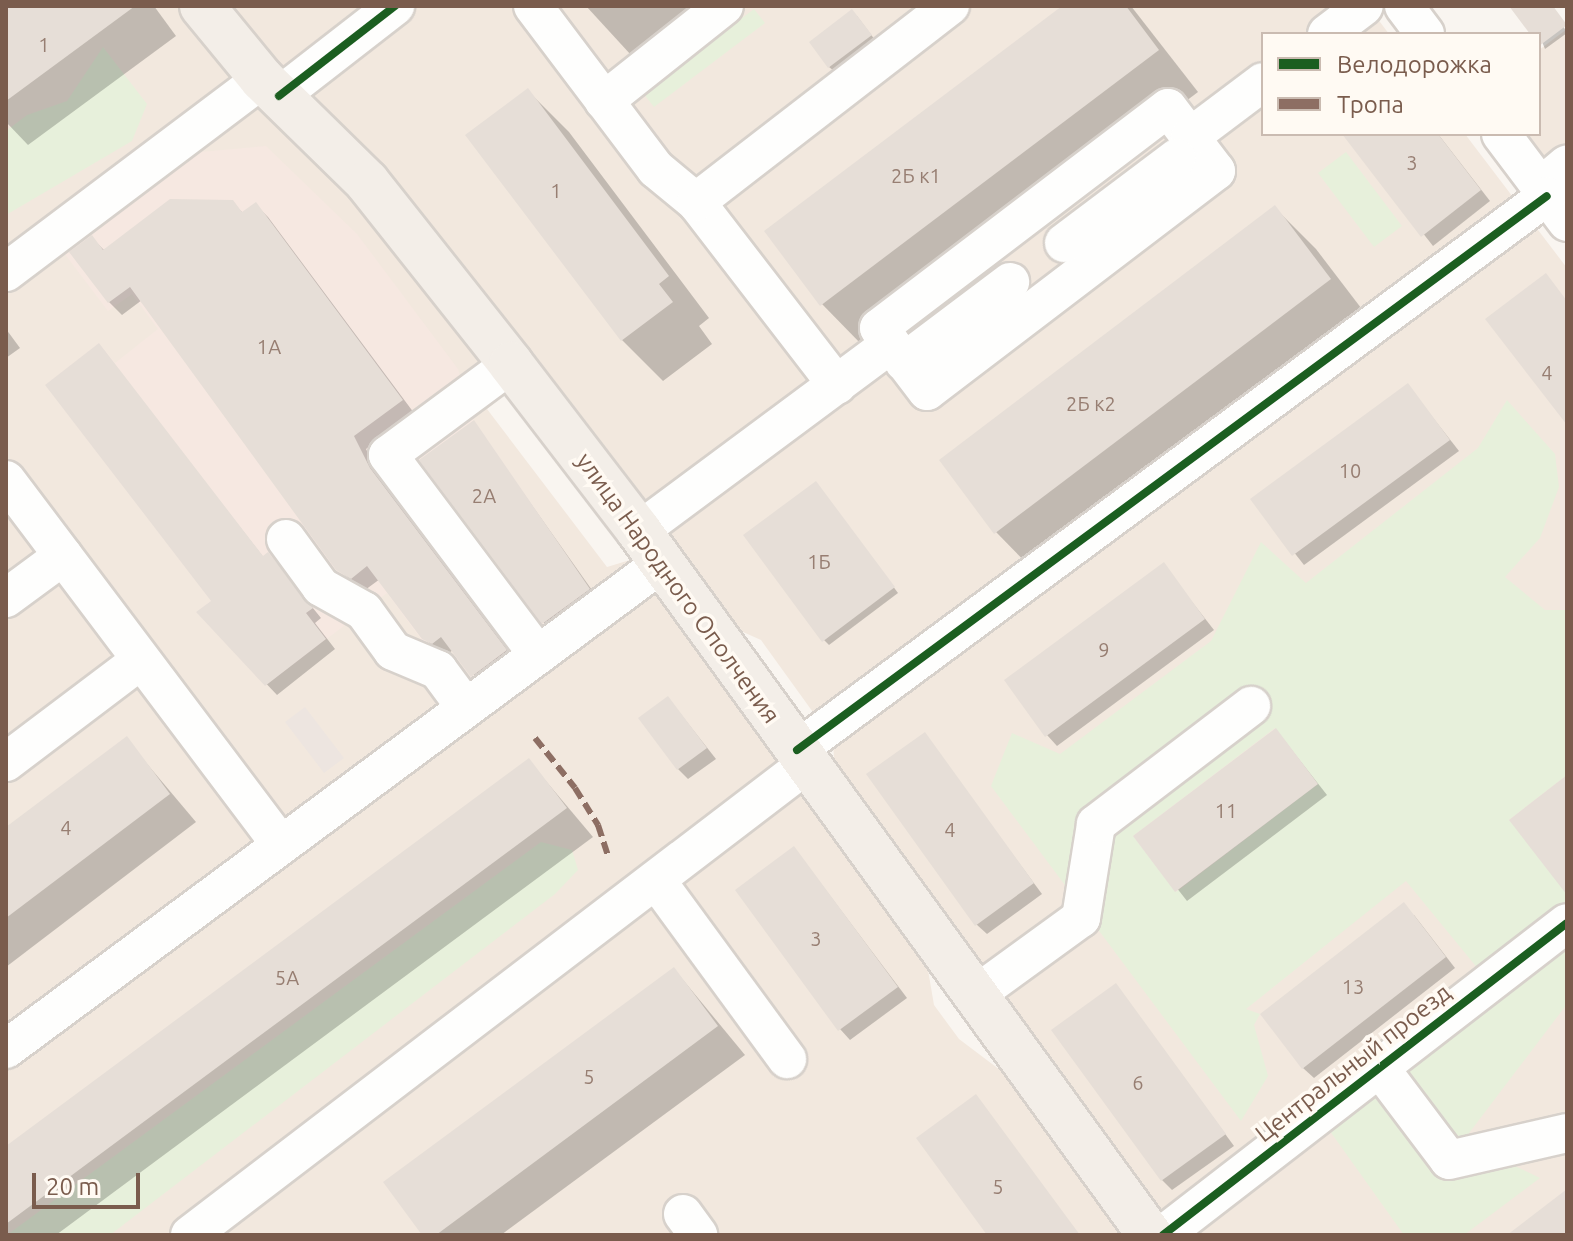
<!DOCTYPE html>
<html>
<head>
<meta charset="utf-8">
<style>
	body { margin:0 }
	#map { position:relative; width:1573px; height:1241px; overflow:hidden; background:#f9f5f0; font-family:Ubuntu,sans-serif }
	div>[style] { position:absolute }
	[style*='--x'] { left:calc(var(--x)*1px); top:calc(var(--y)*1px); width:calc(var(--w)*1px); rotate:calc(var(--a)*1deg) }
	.residential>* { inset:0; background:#f2e8de }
	.commercial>* { inset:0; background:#f6e8e1 }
	.industrial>* { inset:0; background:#ede5e0 }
	.green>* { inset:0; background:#e7f0db }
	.shadow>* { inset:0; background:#0003 }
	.building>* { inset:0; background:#e6ded7 }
	.roads { filter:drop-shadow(2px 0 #d7d1cb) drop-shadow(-2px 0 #d7d1cb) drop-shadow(0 2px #d7d1cb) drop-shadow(0 -2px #d7d1cb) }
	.minor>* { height:38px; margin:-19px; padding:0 19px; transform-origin:19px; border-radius:19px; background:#fefefd }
	.major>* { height:44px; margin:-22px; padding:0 22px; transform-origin:22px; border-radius:22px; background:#f3eee8 }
	.quiet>* { height:6px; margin-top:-3px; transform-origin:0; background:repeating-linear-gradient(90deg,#8d6e63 0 12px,transparent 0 18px) }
	.cycleway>* { height:8px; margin:-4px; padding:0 4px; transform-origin:4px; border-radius:4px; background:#1b5e20 }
	span { translate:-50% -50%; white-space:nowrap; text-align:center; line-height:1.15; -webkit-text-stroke:7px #fffaf3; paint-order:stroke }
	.number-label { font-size:20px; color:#977e72 }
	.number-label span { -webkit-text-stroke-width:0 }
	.street-label { font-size:24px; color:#7a5c4d }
	.frame { position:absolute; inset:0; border:8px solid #7a5c4d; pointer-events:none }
	.legend { position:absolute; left:1261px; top:32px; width:280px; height:104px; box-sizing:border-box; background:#fffaf3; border:2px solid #cabbb1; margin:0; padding:10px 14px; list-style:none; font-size:24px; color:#7a5c4d }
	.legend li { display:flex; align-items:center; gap:16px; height:40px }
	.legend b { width:40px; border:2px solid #cabbb1 }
	.scale { position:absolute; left:32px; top:1173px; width:108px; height:36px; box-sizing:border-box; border:4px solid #7a5c4d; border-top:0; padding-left:10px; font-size:24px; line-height:28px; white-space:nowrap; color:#7a5c4d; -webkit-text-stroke:6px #fffaf3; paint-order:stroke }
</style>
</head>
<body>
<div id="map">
	<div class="residential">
		<i style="clip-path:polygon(6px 6px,180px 6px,205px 41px,354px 194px,494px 371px,504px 395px,487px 409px,607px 567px,630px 560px,650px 576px,917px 943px,928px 970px,934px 1005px,959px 1039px,1008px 1076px,1127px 1235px,6px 1235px)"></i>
		<i style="clip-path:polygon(225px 6px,1368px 6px,1389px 34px,1263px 34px,1263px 134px,1465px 134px,1567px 268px,1567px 1235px,1172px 1235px,834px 759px,833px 740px,761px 640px,743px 632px,729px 615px,391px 183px,342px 127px,257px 49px)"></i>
		<i style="clip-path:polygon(1567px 29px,1567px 187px,1527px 134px,1539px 134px,1539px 50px)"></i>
	</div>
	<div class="commercial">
		<i style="clip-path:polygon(266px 146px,357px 234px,458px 369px,474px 420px,590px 589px,475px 682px,441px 637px,427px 647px,387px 593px,265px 686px,196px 612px,211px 601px,45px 385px,99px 343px,115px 363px,158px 329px,132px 294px,108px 311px,64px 253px,200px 152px)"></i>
	</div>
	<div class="industrial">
		<i style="clip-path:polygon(305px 707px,344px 758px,324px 773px,285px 722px)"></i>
	</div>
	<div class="green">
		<i style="clip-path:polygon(754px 9px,765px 23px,654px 107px,643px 93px)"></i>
		<i style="clip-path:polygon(103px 47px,147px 104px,132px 141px,6px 215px,6px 131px,27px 115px,67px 101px)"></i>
		<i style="clip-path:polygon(1346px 152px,1402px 226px,1374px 247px,1318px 173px)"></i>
		<i style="clip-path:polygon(evenodd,1507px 400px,1555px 454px,1559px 487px,1540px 538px,1505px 577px,1545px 610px,1567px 610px,1567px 775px,1509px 820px,1567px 865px,1567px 1004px,1463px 1141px,1540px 1178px,1464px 1235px,1404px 1235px,1327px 1127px,1502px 998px,1406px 881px,1246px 1009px,1260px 1014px,1254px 1025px,1268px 1076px,1241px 1121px,991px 786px,1012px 733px,1060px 754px,1211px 641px,1261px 542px,1306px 583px,1478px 448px,1507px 400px,1275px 728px,1318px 784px,1176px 892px,1133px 836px,1275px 728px)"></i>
		<i style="clip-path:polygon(541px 842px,572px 850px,578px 870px,555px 894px,110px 1235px,7px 1235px)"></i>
	</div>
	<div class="shadow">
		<i style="clip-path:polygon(6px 6px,154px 6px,176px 36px,28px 145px,6px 122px)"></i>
		<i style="clip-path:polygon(586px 6px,723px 6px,642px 67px)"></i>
		<i style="clip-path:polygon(1065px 6px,1131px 6px,1198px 92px,863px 346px,822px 304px)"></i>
		<i style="clip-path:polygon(1512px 6px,1552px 6px,1567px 33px,1545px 49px,1539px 34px,1533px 34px)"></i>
		<i style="clip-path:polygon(857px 16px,875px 40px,834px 71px,829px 67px)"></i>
		<i style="clip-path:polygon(527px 90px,569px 132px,709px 318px,699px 326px,712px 344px,663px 381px,622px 340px)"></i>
		<i style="clip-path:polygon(1345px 134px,1438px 134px,1490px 201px,1433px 246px)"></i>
		<i style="clip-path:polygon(232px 202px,243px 213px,256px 205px,268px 217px,414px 413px,366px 449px,383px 483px,518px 664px,485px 688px,453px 650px,446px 655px,423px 638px,380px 579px,365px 590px,337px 569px,142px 300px,122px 315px,109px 302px,92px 238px,105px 251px)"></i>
		<i style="clip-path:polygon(1275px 208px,1316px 249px,1371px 321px,1037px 574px,996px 532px)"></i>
		<i style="clip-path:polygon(6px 329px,20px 348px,6px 358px)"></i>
		<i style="clip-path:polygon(99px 346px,264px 558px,278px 565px,321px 618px,315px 623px,335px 649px,277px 695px,199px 613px,214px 602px)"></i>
		<i style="clip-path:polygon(1408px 386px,1459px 451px,1304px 565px,1253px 500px)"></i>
		<i style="clip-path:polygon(473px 422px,599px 600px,554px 633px,544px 623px)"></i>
		<i style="clip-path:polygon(820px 488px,898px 593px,829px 645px,824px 640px)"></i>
		<i style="clip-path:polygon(1163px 565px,1214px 630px,1057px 746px,1047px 735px)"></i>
		<i style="clip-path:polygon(668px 698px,716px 759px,688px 779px,678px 769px)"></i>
		<i style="clip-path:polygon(1276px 730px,1327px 795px,1187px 901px,1136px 836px)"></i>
		<i style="clip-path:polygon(924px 735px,1042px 894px,987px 934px,976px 924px)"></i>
		<i style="clip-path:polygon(126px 739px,196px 822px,6px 967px,6px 830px)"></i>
		<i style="clip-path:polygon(529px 761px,593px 837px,56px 1235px,6px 1235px,6px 1149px)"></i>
		<i style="clip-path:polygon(794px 848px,907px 998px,850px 1040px,840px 1029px)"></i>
		<i style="clip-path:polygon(1414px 915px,1455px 968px,1314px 1078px,1303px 1068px)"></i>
		<i style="clip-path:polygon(674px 969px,745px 1055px,501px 1235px,424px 1235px)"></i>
		<i style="clip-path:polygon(1116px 985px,1234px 1146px,1172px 1190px,1162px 1180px)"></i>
	</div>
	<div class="building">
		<i style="clip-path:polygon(6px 6px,135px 6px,6px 101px)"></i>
		<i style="clip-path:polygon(1062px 6px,1126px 6px,1159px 50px,820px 306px,764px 231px)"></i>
		<i style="clip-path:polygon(1509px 6px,1553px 6px,1567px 25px,1539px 46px,1539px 34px,1530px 34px)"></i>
		<i style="clip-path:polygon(852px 9px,872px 35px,828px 68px,809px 42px)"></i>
		<i style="clip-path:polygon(528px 88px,669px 276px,659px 284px,673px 302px,621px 341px,465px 135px)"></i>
		<i style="clip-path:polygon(1342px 134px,1438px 134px,1481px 190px,1421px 237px)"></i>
		<i style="clip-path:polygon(170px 199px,233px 200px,242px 212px,256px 202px,403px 400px,354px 436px,370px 468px,507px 650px,471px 677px,441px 637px,432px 644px,422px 639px,367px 566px,351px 579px,336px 570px,130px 287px,108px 303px,69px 252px,92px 235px,103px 250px)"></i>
		<i style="clip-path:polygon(1275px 205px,1331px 279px,994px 534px,939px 460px)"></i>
		<i style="clip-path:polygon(1546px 273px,1567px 301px,1567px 425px,1485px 319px)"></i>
		<i style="clip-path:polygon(99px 343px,263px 556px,268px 552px,313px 608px,306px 613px,326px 639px,265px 686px,196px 612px,211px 601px,45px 385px)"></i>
		<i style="clip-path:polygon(1408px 383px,1450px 440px,1292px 556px,1250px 499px)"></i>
		<i style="clip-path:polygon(474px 420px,590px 589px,542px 624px,419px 460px)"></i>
		<i style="clip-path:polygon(816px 481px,895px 587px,822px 642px,743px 535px)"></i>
		<i style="clip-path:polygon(1164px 562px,1205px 619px,1045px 737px,1004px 680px)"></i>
		<i style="clip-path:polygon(668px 696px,707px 748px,677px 770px,638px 718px)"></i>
		<i style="clip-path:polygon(1276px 728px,1318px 784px,1175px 892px,1133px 836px)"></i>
		<i style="clip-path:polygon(925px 732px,1034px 883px,975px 926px,866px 774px)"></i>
		<i style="clip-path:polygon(127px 736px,170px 794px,6px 918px,6px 827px)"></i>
		<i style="clip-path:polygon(529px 758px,567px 808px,6px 1224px,6px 1146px)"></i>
		<i style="clip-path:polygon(1567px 775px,1567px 895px,1509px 820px)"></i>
		<i style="clip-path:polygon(794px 846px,898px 987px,838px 1031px,735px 890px)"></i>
		<i style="clip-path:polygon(1404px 902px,1446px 957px,1302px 1069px,1260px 1014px)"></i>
		<i style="clip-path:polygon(674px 967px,718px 1026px,436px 1235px,422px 1235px,383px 1182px)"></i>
		<i style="clip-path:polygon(1116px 983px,1226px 1134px,1161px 1181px,1051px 1030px)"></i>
		<i style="clip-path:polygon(976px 1094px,1080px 1235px,987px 1235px,916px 1138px)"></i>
		<i style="clip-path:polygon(1567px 1189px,1567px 1235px,1507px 1235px)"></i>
	</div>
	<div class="roads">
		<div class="minor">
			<i style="--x:533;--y:6;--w:204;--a:53"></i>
			<i style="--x:656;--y:169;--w:52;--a:39.5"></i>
			<i style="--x:1404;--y:6;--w:35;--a:53"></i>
			<i style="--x:1327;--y:34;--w:46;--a:-37.1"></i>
			<i style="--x:279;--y:96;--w:147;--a:-37.8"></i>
			<i style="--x:604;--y:101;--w:153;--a:-38.4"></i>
			<i style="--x:1168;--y:108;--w:79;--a:52.7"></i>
			<i style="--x:1216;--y:171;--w:363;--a:142.7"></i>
			<i style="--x:927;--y:391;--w:79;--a:-127.3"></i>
			<i style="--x:879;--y:328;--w:363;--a:-37.3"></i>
			<i style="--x:1501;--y:134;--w:110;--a:53.1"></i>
			<i style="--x:1190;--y:137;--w:91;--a:-37"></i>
			<i style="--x:1540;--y:187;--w:35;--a:-40"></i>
			<i style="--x:1064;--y:243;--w:141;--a:-37"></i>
			<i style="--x:6;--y:272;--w:321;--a:-37"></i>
			<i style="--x:904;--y:362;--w:133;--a:-37"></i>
			<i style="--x:511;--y:364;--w:153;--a:143.5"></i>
			<i style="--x:388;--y:455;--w:250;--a:53.1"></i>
			<i style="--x:837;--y:385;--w:231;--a:-127.6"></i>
			<i style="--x:696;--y:202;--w:321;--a:-37.7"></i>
			<i style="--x:6;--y:480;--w:457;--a:53"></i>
			<i style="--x:639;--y:531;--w:314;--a:-36.6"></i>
			<i style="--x:286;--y:539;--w:59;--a:53.9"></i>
			<i style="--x:321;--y:587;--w:49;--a:29.2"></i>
			<i style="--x:364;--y:611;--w:49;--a:54.1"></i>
			<i style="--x:393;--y:651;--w:49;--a:22.9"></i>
			<i style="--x:438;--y:670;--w:47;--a:53.6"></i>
			<i style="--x:6;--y:598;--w:71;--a:-36.4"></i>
			<i style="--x:797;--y:750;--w:932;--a:-36.45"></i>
			<i style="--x:6;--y:762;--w:169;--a:-37.1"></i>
			<i style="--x:656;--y:880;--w:222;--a:53.8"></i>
			<i style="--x:975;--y:995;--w:131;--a:-36"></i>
			<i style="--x:1081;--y:918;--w:95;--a:-80.9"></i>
			<i style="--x:1096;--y:824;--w:195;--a:-37.3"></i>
			<i style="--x:6;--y:1049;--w:816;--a:-36.53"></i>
			<i style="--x:1379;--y:1067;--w:116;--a:53"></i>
			<i style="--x:1449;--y:1160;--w:121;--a:-12.9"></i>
			<i style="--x:683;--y:1214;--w:26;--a:54"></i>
			<i style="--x:190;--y:1235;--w:776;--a:-37.36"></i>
			<i style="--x:1163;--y:1235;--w:510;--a:-37.68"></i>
		</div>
		<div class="major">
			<i style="--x:202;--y:6;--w:94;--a:50.6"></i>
			<i style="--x:262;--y:79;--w:147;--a:44.4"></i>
			<i style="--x:367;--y:182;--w:232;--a:51.6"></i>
			<i style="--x:511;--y:364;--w:210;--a:52.5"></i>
			<i style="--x:639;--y:531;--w:870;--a:54.03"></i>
		</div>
	</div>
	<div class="quiet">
		<i style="--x:535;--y:738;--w:64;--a:51.3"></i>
		<i style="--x:575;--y:788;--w:44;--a:58.1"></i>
		<i style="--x:598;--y:825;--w:32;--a:72"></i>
	</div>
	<div class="cycleway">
		<i style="--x:279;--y:96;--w:147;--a:-37.8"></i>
		<i style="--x:797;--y:750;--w:932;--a:-36.45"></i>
		<i style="--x:1163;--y:1235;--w:510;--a:-37.68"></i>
	</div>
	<div class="number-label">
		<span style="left:44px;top:44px">1</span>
		<span style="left:1412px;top:162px">3</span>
		<span style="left:916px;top:175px">2Б к1</span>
		<span style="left:556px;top:190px">1</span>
		<span style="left:269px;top:346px">1А</span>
		<span style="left:1547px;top:372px">4</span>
		<span style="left:1091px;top:403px">2Б к2</span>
		<span style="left:1350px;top:470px">10</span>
		<span style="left:484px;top:495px">2А</span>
		<span style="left:819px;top:561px">1Б</span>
		<span style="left:1104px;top:649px">9</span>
		<span style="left:1226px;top:810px">11</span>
		<span style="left:66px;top:827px">4</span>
		<span style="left:950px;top:829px">4</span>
		<span style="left:816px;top:938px">3</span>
		<span style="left:287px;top:977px">5А</span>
		<span style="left:1353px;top:986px">13</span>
		<span style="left:589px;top:1076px">5</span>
		<span style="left:1138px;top:1082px">6</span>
		<span style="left:998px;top:1186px">5</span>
	</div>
	<div class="street-label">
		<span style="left:678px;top:588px;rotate:54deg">улица Народного Ополчения</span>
		<span style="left:1353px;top:1063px;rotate:-38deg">Центральный проезд</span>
	</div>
	<div class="frame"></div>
	<ul class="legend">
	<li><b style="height:10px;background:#1b5e20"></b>Велодорожка</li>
	<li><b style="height:10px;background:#8d6e63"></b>Тропа</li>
	</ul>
	<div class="scale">20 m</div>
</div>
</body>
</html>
